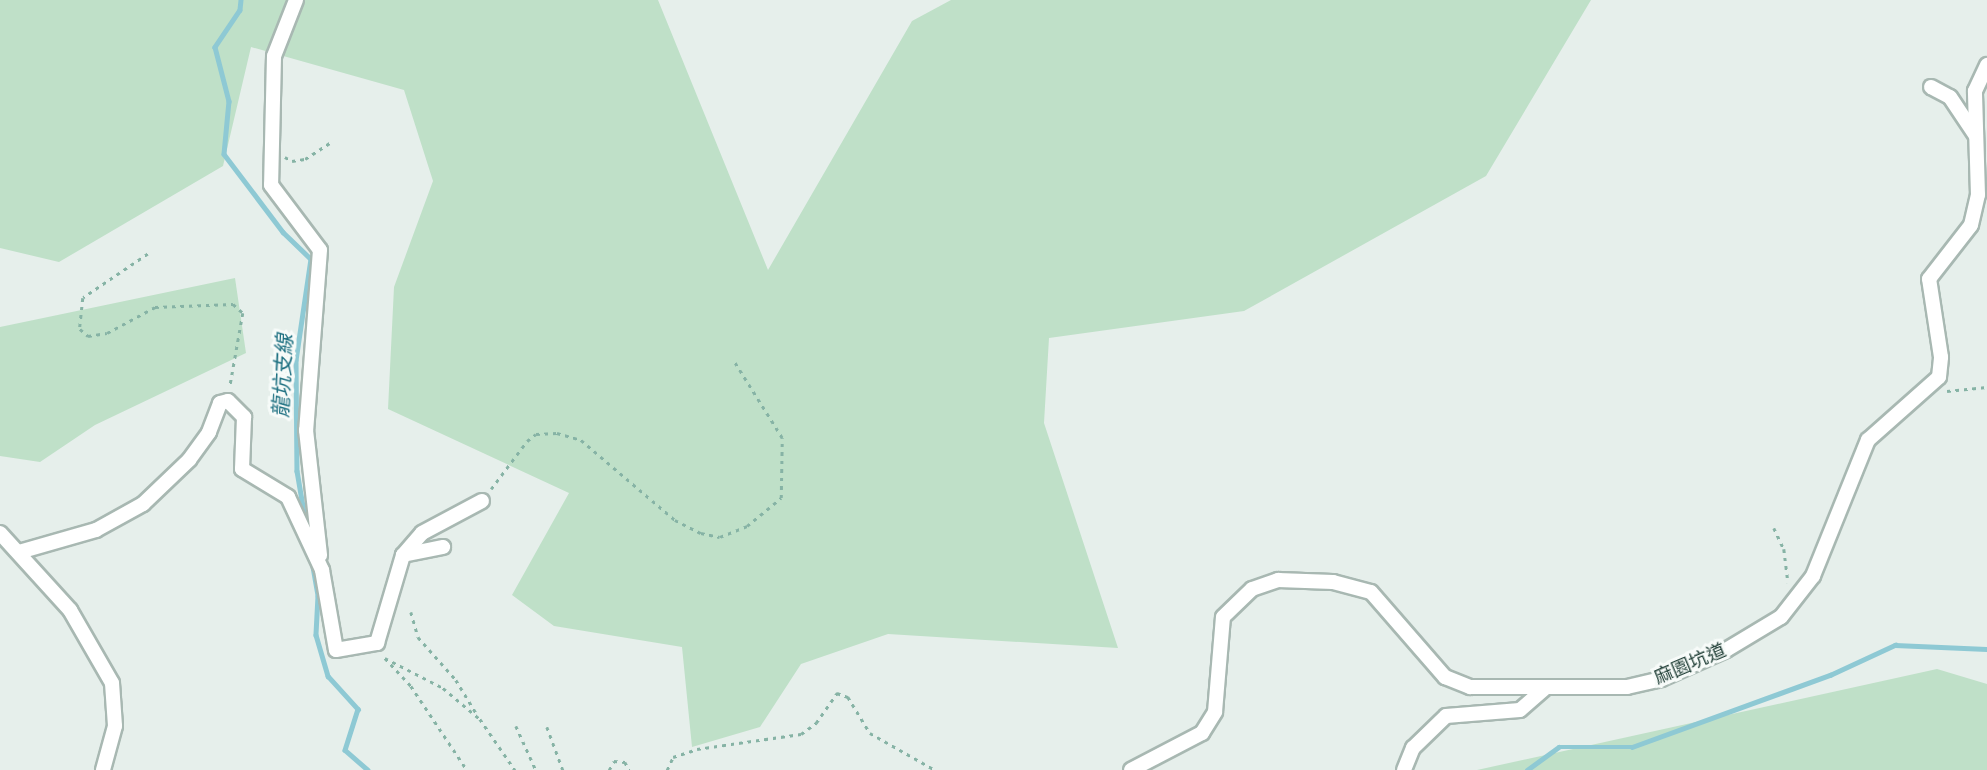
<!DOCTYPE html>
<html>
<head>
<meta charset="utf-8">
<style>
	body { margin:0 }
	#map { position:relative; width:1987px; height:770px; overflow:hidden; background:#e6efeb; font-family:Montserrat,"Noto Sans TC",sans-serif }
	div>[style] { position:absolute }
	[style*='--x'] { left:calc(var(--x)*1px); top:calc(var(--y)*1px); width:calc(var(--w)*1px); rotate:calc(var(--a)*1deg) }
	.green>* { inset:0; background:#bfe0c8 }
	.stream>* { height:4.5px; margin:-2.25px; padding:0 2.25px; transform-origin:2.25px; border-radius:2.25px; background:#8ec9d4 }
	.path>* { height:2.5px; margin-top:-1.25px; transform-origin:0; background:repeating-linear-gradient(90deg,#86b3a5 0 3.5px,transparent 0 8.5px) }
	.roads { filter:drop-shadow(2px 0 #a8b8b2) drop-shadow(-2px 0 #a8b8b2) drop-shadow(0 2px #a8b8b2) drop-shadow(0 -2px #a8b8b2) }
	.minor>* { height:14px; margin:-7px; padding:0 7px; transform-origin:7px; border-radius:7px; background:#fff }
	span { translate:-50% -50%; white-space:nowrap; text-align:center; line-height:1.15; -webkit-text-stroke:6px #f7fbf9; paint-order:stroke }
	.street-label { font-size:19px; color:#24423a }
	.water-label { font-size:21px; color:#1c6f80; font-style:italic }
</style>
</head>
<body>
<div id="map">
	<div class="green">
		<i style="clip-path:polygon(0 0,658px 0,768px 270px,912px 21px,951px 0,1591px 0,1486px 176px,1244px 311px,1049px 338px,1044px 423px,1118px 648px,888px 634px,801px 664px,760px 727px,692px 747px,682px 647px,554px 626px,512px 595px,569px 493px,388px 409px,394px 287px,433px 181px,404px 90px,251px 47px,223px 166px,59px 262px,0 248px)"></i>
		<i style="clip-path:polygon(235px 278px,246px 353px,95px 425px,40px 462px,0 456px,0 327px)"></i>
		<i style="clip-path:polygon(1937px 669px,1987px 684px,1987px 770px,1477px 770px)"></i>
	</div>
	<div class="stream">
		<i style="--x:241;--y:0;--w:10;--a:96"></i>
		<i style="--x:240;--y:10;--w:45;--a:124"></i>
		<i style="--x:215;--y:47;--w:56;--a:75.5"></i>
		<i style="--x:229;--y:101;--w:53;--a:95.4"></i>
		<i style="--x:224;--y:154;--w:98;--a:52.9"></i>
		<i style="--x:283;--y:232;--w:39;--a:44"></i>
		<i style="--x:311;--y:259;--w:102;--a:98.4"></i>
		<i style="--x:296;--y:360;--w:111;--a:89.5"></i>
		<i style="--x:297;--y:471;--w:48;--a:80.3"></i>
		<i style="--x:312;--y:561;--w:36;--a:80"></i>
		<i style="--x:318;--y:596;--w:39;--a:93"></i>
		<i style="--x:316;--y:635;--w:43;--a:73.7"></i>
		<i style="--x:328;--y:676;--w:45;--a:47.7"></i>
		<i style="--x:358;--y:709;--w:43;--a:107.6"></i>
		<i style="--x:345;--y:750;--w:30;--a:41"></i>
		<i style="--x:1527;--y:770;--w:39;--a:-36"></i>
		<i style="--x:1559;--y:747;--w:73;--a:0"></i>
		<i style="--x:1632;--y:747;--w:211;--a:-20"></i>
		<i style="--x:1830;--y:675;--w:72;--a:-24.8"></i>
		<i style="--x:1895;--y:645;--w:92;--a:2.5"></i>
	</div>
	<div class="path">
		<i style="--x:285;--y:157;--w:8;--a:30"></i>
		<i style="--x:292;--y:161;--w:13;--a:-9"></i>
		<i style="--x:305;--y:159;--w:30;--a:-33"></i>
		<i style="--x:148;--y:254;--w:78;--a:145.9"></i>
		<i style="--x:83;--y:298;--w:31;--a:96"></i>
		<i style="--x:80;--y:329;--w:11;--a:41"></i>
		<i style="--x:88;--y:336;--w:19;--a:-9"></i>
		<i style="--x:107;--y:333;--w:55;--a:-28.4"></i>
		<i style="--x:155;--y:307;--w:78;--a:-2.2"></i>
		<i style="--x:233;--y:304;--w:13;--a:42"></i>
		<i style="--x:243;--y:313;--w:75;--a:100"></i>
		<i style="--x:1947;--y:391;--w:40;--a:-5.7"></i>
		<i style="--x:491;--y:489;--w:60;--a:-53.1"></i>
		<i style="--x:527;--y:441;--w:11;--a:-38"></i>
		<i style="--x:536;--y:434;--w:21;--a:-3"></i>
		<i style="--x:557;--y:433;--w:25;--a:16"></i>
		<i style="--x:581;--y:440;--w:123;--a:40.4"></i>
		<i style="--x:675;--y:520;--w:29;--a:27"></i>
		<i style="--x:701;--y:533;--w:19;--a:12"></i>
		<i style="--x:720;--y:537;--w:29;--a:-22"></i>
		<i style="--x:747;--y:526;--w:44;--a:-39.5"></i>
		<i style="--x:781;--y:498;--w:60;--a:-89"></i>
		<i style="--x:782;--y:438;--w:89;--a:-122.1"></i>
		<i style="--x:1774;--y:528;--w:23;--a:65"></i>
		<i style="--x:1784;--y:549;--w:34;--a:83"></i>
		<i style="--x:411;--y:612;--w:26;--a:74"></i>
		<i style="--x:418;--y:637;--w:57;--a:48.5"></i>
		<i style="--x:456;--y:680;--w:42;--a:58.6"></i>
		<i style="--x:385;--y:658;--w:65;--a:27.3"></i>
		<i style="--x:443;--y:688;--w:48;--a:40"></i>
		<i style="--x:480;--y:719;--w:62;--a:55.5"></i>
		<i style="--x:385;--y:658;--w:38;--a:47"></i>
		<i style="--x:411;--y:686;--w:101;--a:56.3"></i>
		<i style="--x:516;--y:726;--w:48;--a:65.6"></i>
		<i style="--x:547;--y:727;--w:46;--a:69.6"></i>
		<i style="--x:609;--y:770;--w:10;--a:-61"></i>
		<i style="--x:614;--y:761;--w:11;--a:5"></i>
		<i style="--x:625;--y:762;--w:9;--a:63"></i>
		<i style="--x:667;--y:770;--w:14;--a:-65"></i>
		<i style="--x:673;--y:757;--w:25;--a:-18"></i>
		<i style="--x:697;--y:749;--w:105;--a:-8.2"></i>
		<i style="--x:801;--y:734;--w:19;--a:-36"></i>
		<i style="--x:816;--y:723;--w:37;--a:-55"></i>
		<i style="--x:837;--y:693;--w:12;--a:20"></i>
		<i style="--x:848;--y:697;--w:42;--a:58.6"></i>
		<i style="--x:870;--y:733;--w:75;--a:29.6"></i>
	</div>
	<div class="roads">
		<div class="minor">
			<i style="--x:296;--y:0;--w:60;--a:111.4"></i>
			<i style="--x:274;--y:56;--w:129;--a:91.3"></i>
			<i style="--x:271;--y:185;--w:81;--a:53"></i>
			<i style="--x:320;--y:250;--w:181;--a:94.4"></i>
			<i style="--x:306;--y:430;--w:126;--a:83.6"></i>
			<i style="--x:1931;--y:87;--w:21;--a:28"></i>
			<i style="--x:1950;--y:97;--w:47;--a:56.3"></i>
			<i style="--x:0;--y:533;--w:104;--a:47.7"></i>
			<i style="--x:70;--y:610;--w:84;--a:60.1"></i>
			<i style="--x:112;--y:683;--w:43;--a:86"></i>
			<i style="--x:115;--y:726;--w:46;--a:105.3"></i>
			<i style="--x:19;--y:552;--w:80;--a:-15.9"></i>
			<i style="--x:96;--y:530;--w:54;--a:-29"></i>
			<i style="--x:143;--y:504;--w:64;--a:-43.7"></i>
			<i style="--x:189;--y:460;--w:34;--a:-54"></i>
			<i style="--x:209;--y:432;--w:31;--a:-69"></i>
			<i style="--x:220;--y:403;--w:8;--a:-14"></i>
			<i style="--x:228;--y:401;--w:23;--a:45"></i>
			<i style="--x:244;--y:417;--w:52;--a:92.2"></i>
			<i style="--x:242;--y:469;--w:54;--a:31.3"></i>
			<i style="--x:288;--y:497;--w:81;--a:65"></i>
			<i style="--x:322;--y:570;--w:81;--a:80.1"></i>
			<i style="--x:336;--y:650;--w:42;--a:-9.7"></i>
			<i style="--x:377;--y:643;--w:92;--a:-73.5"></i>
			<i style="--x:403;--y:555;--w:41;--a:-11.3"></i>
			<i style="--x:403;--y:555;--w:29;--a:-49"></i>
			<i style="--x:422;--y:533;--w:68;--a:-28.1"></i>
			<i style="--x:1131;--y:770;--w:80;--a:-27.5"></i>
			<i style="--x:1202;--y:733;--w:25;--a:-58"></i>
			<i style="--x:1215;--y:712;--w:95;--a:-85.2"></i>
			<i style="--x:1223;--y:617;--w:40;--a:-44"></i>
			<i style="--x:1252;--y:589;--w:28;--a:-19"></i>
			<i style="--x:1278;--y:580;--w:55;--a:2.1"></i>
			<i style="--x:1333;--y:582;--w:39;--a:15"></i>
			<i style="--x:1371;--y:592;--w:113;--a:49"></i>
			<i style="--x:1445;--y:677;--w:27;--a:22"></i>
			<i style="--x:1470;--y:687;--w:157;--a:0"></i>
			<i style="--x:1627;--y:687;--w:35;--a:-13"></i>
			<i style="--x:1661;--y:679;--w:71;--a:-24"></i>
			<i style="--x:1726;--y:650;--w:64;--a:-31"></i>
			<i style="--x:1781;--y:617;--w:52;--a:-52"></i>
			<i style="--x:1813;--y:576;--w:147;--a:-68"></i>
			<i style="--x:1868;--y:440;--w:95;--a:-41.6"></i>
			<i style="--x:1939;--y:377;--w:20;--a:-84"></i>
			<i style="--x:1941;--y:357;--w:79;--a:-98.7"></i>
			<i style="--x:1929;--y:279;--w:68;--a:-52.1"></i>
			<i style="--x:1971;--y:225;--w:31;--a:-77"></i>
			<i style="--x:1978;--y:195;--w:104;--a:-91.7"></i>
			<i style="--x:1975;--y:91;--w:29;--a:-65"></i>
			<i style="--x:1404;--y:770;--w:24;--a:-68"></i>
			<i style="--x:1413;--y:748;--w:46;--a:-44.1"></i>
			<i style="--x:1446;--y:716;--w:74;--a:-4.6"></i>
			<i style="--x:1520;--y:710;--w:35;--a:-41"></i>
		</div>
	</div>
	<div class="street-label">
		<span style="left:1690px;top:664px;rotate:-23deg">麻園坑道</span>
	</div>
	<div class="water-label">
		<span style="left:283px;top:376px;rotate:-87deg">龍坑支線</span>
	</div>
</div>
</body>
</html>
